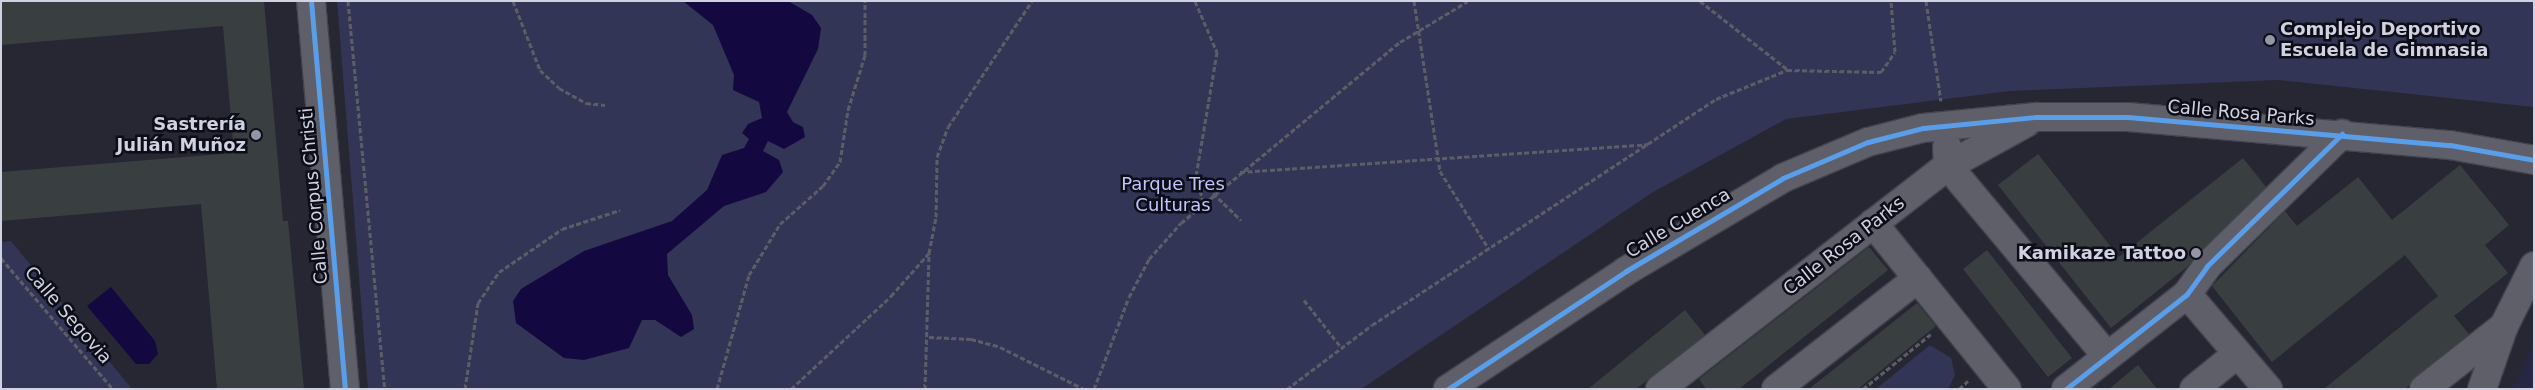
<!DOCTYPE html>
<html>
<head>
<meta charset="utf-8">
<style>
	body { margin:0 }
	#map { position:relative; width:2535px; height:390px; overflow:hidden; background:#272733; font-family:"DejaVu Sans",sans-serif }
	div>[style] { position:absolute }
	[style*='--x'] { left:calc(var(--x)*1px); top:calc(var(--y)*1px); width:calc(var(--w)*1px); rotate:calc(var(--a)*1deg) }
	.built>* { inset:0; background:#262742 }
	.green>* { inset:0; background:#333556 }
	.water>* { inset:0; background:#130840 }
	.building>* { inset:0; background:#393f41 }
	.path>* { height:3px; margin-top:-1.5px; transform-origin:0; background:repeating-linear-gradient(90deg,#5d5d67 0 5px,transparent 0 7.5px) }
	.roads { filter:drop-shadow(1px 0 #43434f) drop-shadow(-1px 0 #43434f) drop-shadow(0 1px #43434f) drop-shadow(0 -1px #43434f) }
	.street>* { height:28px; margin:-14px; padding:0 14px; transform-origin:14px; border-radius:14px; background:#5e5f69 }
	.cycleway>* { height:5px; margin:-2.5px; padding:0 2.5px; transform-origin:2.5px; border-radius:2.5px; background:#5a9eea }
	.dots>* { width:14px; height:14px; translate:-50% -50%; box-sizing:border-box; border:2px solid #0c0d17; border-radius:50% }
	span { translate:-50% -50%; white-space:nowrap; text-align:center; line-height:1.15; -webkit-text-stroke:5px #0c0d17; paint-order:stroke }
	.poi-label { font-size:18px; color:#d0d2e2; font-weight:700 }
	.left { translate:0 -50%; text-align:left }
	.right { translate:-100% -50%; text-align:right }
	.street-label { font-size:18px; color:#d0d2e2 }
	.park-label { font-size:18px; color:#c0c5fe }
	.frame { position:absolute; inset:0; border:2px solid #d0d2e2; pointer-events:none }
</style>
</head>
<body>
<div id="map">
	<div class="built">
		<i style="clip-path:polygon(2534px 343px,2534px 389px,2512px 389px)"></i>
	</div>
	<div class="green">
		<i style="clip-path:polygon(337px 1px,2534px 1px,2534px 107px,2278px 80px,2010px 91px,1786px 119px,1653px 192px,1361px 389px,368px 389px)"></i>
		<i style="clip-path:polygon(11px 241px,132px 389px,1px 389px,1px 242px)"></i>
		<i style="clip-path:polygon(1930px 345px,1951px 358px,1955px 375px,1948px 389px,1876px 389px)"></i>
	</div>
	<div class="water">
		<i style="clip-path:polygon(683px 1px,788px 1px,812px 15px,821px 28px,818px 49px,787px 112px,793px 122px,803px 127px,805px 137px,784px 149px,768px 141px,763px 151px,779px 160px,783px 172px,766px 192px,724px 206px,667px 254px,668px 275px,692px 315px,694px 329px,681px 337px,655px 320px,642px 320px,629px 348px,584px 360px,564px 358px,516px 323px,513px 301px,521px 289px,584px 251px,672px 221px,707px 190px,722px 155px,744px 148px,749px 139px,742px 133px,748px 124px,762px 118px,759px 102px,733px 90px,734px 75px,713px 25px)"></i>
		<i style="clip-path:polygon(111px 287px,155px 341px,158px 354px,149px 364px,136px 364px,87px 306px)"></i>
	</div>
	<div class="building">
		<i style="clip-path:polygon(1px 1px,264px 1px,283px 221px,288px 221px,304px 389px,217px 389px,201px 204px,1px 221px,1px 172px,234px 153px,223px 26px,1px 45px)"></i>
		<i style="clip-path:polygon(2038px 154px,2119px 257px,2243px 158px,2266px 187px,2187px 267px,2111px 328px,1998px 185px)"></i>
		<i style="clip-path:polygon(2460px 165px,2509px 225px,2485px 245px,2508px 273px,2454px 316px,2469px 334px,2405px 389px,2324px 389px,2438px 296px,2405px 255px,2272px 362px,2212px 286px,2285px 211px,2297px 226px,2358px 177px,2392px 220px)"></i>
		<i style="clip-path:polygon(1869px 247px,1888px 270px,1739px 389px,1706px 389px,1699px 379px)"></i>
		<i style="clip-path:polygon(1987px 250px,2072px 358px,2048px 377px,1963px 269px)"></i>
		<i style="clip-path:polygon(1917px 303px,1936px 326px,1858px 389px,1809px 389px)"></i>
		<i style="clip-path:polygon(1685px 310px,1705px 335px,1636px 389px,1588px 389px)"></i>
		<i style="clip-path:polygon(2138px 365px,2157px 389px,2109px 389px)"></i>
	</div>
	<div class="path">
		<i style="--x:348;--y:1;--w:390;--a:84.6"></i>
		<i style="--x:513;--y:1;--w:74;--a:68.6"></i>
		<i style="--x:540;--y:70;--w:26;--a:43"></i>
		<i style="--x:559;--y:88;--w:31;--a:29"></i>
		<i style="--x:586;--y:103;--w:19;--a:6"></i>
		<i style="--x:1195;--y:1;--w:56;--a:66.7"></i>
		<i style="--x:1217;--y:52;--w:126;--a:99.6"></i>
		<i style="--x:1196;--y:176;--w:26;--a:74"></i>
		<i style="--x:1414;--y:1;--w:172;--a:81.3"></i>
		<i style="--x:1440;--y:171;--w:92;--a:57.9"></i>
		<i style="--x:1700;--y:1;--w:110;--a:38"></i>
		<i style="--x:1926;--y:1;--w:101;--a:81.5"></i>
		<i style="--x:1240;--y:172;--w:409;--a:-3.9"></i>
		<i style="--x:1213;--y:193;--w:39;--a:44"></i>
		<i style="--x:1;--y:258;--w:172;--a:49.5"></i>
		<i style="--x:1304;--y:300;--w:60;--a:51.8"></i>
		<i style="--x:929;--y:337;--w:42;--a:2.7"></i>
		<i style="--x:971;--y:339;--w:30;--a:15"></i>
		<i style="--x:1000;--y:347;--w:94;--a:26.6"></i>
		<i style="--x:465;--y:389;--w:87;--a:-81.4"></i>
		<i style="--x:478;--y:303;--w:37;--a:-56"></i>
		<i style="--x:499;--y:272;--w:76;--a:-34.3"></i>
		<i style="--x:562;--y:229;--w:61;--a:-18.1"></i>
		<i style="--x:717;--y:389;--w:118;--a:-74.3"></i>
		<i style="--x:749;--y:275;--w:60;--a:-58.7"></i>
		<i style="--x:780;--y:224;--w:57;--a:-41.5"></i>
		<i style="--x:823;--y:186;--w:29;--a:-55"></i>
		<i style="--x:840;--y:162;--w:53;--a:-81.3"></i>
		<i style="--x:848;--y:110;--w:58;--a:-72.8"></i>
		<i style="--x:865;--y:55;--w:54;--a:-90"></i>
		<i style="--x:791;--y:389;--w:137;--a:-42.9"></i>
		<i style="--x:891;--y:296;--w:57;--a:-48.5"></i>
		<i style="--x:929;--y:253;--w:37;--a:-79"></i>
		<i style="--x:936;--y:217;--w:60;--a:-89"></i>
		<i style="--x:937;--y:157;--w:32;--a:-70"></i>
		<i style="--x:948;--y:127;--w:151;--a:-56.3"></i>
		<i style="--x:925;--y:389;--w:136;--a:-88.3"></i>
		<i style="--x:1094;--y:389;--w:98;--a:-69.2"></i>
		<i style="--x:1129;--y:297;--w:43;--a:-62.2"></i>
		<i style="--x:1149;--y:259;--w:48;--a:-48.4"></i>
		<i style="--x:1181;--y:223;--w:284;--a:-39.6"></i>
		<i style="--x:1400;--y:42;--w:79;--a:-31.1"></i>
		<i style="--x:1287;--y:389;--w:106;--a:-37"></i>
		<i style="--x:1372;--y:325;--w:412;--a:-33.3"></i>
		<i style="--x:1716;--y:99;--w:77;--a:-22.2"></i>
		<i style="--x:1787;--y:70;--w:94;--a:1.2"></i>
		<i style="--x:1881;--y:72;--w:24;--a:-55"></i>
		<i style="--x:1895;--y:52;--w:51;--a:-94.5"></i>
		<i style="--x:1863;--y:389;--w:87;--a:-39"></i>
		<i style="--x:1959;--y:389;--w:12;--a:-42"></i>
	</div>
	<div class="roads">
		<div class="street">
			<i style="--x:311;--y:1;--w:389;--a:85"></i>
			<i style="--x:1947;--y:147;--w:19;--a:87"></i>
			<i style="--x:1948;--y:166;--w:248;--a:50.1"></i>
			<i style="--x:1873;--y:223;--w:213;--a:51.1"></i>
			<i style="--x:2187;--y:294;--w:125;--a:49.5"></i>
			<i style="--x:1448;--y:389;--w:214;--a:-33.5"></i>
			<i style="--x:1626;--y:271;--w:182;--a:-30.6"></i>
			<i style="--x:1783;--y:178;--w:92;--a:-23"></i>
			<i style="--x:1868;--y:142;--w:57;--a:-14.3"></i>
			<i style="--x:1923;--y:128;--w:114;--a:-5.6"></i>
			<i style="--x:2036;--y:117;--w:92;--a:0"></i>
			<i style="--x:2128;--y:117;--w:323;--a:5"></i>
			<i style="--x:2450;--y:145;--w:85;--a:10.1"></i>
			<i style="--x:1660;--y:389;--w:364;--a:-37.8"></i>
			<i style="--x:1948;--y:166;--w:89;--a:-28.9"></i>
			<i style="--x:1776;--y:389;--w:180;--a:-38"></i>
			<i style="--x:2066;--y:389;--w:154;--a:-38.1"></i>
			<i style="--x:2187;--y:294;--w:34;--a:-54"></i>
			<i style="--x:2207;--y:266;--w:189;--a:-44.4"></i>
			<i style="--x:2194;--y:389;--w:55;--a:-39.1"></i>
			<i style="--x:2424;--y:389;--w:102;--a:-38.2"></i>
			<i style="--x:2504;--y:326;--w:67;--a:-63.4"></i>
			<i style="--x:2482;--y:389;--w:67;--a:-70.8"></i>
		</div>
	</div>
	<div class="cycleway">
		<i style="--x:311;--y:1;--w:389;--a:85"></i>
		<i style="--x:1448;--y:389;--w:214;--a:-33.5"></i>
		<i style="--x:1626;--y:271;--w:182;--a:-30.6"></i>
		<i style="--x:1783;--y:178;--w:92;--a:-23"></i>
		<i style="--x:1868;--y:142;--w:57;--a:-14.3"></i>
		<i style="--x:1923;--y:128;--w:114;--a:-5.6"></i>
		<i style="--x:2036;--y:117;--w:92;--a:0"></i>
		<i style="--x:2128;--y:117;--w:323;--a:5"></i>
		<i style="--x:2450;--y:145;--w:85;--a:10.1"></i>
		<i style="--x:2066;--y:389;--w:154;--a:-38.1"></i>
		<i style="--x:2187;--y:294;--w:34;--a:-54"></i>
		<i style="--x:2207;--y:266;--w:189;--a:-44.4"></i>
	</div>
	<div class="dots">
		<i style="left:2270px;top:40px;background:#9596a5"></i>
		<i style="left:256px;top:135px;background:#9596a5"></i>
		<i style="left:2196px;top:253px;background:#9596a5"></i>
	</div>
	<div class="poi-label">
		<span class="left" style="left:2280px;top:40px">Complejo Deportivo<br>Escuela de Gimnasia</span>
		<span class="right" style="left:246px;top:135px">Sastrería<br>Julián Muñoz</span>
		<span class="right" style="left:2186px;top:253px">Kamikaze Tattoo</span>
	</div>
	<div class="street-label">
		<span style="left:2241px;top:113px;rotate:5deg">Calle Rosa Parks</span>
		<span style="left:314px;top:196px;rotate:-95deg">Calle Corpus Christi</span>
		<span style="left:1678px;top:223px;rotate:-31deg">Calle Cuenca</span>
		<span style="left:1844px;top:246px;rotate:-38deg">Calle Rosa Parks</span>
		<span style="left:68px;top:315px;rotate:49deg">Calle Segovia</span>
	</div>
	<div class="park-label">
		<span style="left:1173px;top:195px">Parque Tres<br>Culturas</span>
	</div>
	<div class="frame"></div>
</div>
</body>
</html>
